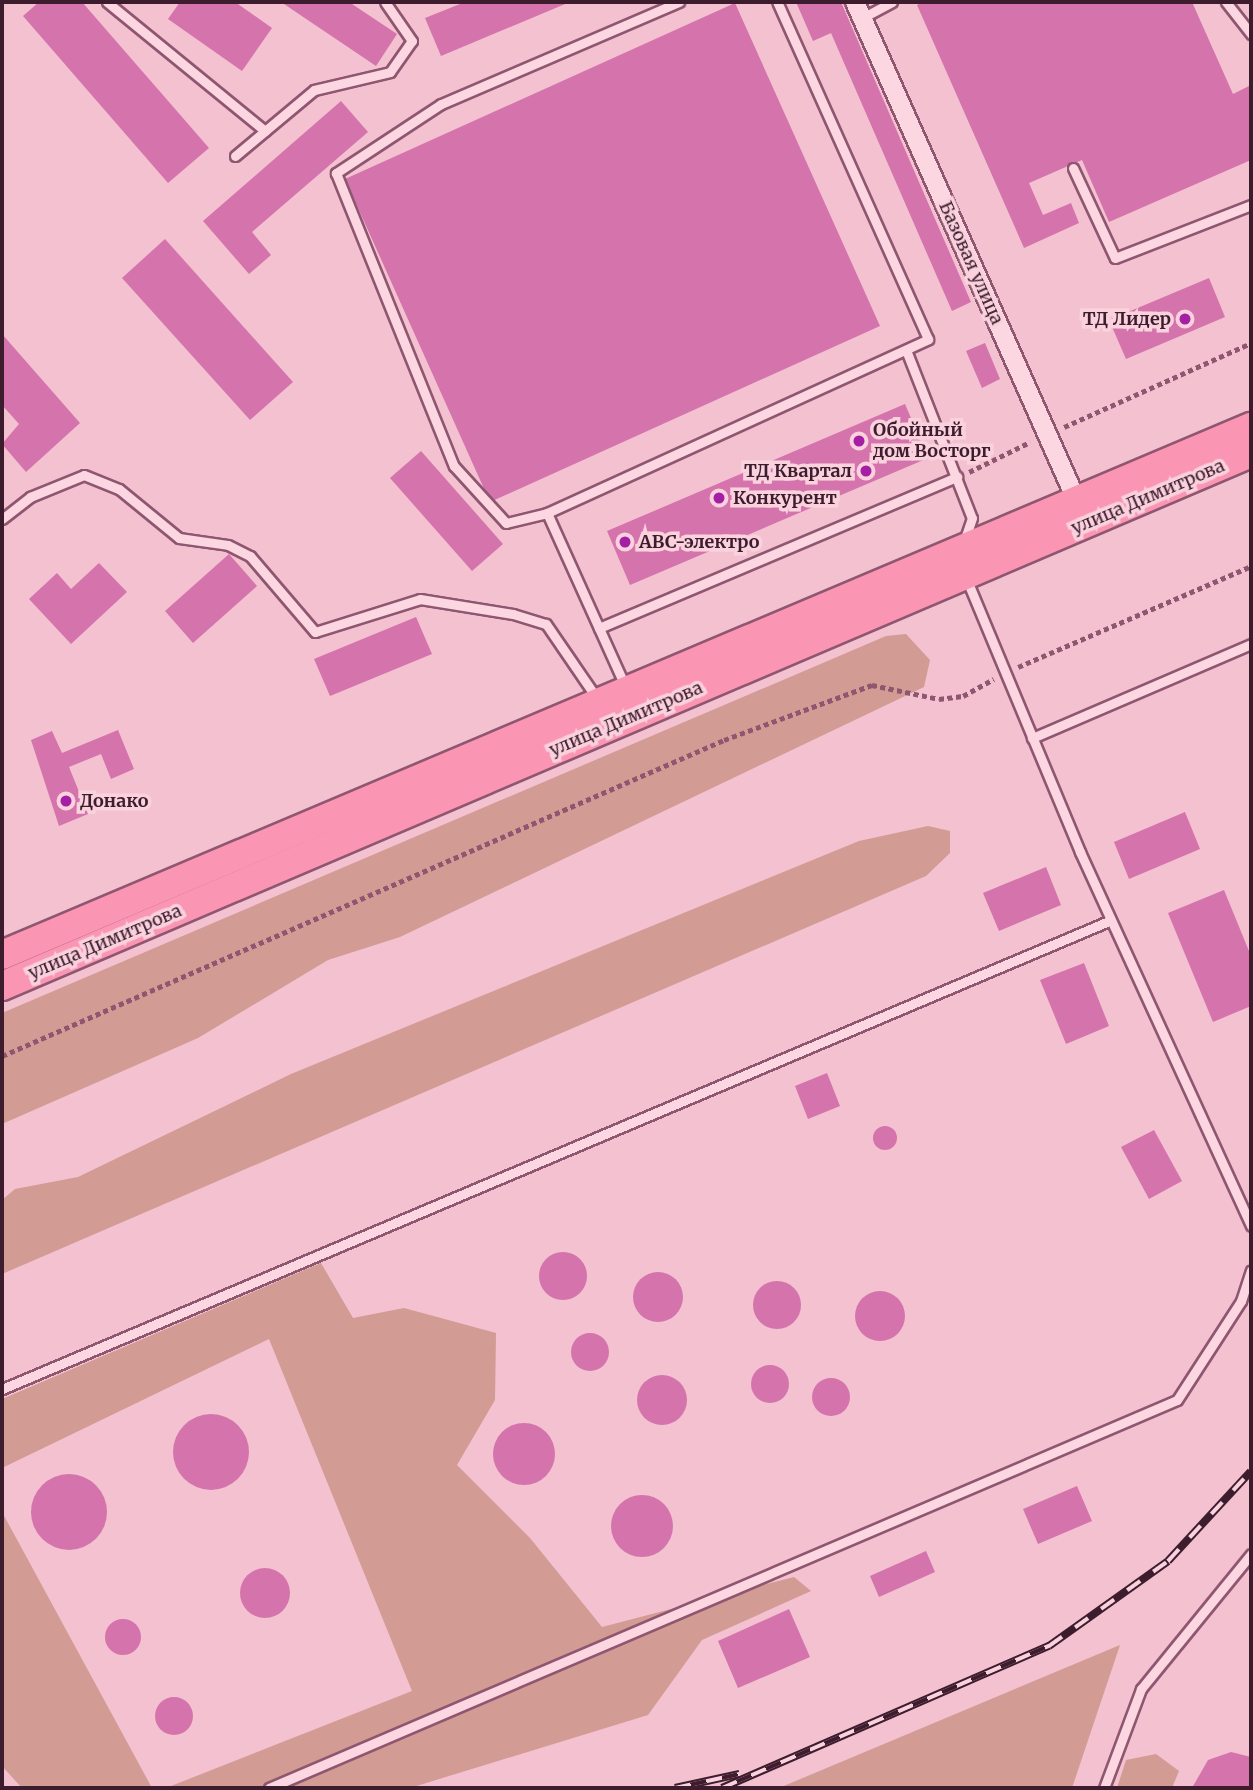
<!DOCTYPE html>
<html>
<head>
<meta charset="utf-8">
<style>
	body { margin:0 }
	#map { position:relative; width:1253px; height:1790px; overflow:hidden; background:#f3c1d0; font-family:Merriweather,serif }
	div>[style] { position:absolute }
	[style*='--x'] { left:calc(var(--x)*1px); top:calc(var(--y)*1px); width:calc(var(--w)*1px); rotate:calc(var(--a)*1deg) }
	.green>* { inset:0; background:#d29b94 }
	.building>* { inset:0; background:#d573ac }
	.round { border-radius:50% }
	.path>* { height:4.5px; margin-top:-2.25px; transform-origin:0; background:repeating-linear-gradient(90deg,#8f5670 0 5px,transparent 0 8.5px) }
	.roads { filter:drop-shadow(2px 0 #8f5670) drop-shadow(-2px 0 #8f5670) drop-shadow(0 2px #8f5670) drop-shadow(0 -2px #8f5670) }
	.lane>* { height:9px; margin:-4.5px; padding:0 4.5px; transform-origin:4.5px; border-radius:4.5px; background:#fcd6e1 }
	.street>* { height:18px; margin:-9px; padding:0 9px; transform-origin:9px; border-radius:9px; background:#fcd6e1 }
	.primary>* { height:28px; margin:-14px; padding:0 14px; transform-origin:14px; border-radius:14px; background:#fa95b4 }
	.rail>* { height:8px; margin-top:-4px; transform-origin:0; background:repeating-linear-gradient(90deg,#f9d2dd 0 16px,#3d1c2d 0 32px); box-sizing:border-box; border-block:2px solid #3d1c2d }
	.dots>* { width:19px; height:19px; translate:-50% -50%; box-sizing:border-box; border:4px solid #f9d2dd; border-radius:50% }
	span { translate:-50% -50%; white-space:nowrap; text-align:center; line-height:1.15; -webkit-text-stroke:7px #f9d2dd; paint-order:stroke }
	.street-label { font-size:18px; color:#3d1c2d }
	.poi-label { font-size:18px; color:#3d1c2d; font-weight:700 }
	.right { translate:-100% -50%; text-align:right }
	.left { translate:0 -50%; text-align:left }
	.frame { position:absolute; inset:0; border:4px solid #3d1c2d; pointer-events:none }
</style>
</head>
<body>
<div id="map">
	<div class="green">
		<i style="clip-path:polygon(906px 634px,930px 660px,924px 687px,400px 937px,328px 960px,198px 1038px,2px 1124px,2px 1013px,886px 636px)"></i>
		<i style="clip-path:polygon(928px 826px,950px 831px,950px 853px,926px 876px,2px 1274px,2px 1200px,15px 1189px,78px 1177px,291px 1074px,859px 841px)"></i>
		<i style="clip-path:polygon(321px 1263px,353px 1318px,404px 1308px,496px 1333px,495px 1400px,457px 1465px,530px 1538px,602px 1627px,794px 1577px,811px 1591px,702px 1640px,648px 1715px,410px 1788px,166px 1788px,412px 1691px,269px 1339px,2px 1468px,2px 1399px)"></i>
		<i style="clip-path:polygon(2px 1512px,152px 1788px,22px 1788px,2px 1766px)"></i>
		<i style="clip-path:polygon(1120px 1645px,1072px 1788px,779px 1788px)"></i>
		<i style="clip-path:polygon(1156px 1754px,1179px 1771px,1172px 1788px,1117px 1788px,1126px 1760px)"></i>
	</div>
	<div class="building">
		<i style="clip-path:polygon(39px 2px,82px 2px,209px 148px,168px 183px,23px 16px)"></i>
		<i style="clip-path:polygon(180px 2px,235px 2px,272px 28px,242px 71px,168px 19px)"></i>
		<i style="clip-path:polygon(281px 2px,349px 2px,397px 34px,376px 66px)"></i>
		<i style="clip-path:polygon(465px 2px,570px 2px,441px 56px,425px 18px)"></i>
		<i style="clip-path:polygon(796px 2px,841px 2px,971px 302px,952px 311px,831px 33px,813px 41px)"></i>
		<i style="clip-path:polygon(923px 2px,1192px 2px,1233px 94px,1251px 85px,1251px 160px,1109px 222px,1082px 160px,1029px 183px,1043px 215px,1071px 203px,1079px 223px,1024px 248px,917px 5px)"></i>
		<i style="clip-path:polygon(735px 3px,880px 326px,490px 502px,345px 179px)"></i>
		<i style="clip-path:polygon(341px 101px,368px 132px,252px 232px,271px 255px,249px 274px,203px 221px)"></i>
		<i style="clip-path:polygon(165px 239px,293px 382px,250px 420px,122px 278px)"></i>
		<i style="clip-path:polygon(1209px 278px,1225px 317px,1126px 359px,1109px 320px)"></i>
		<i style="clip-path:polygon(2px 334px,80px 423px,26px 472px,2px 444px,19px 424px,2px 405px)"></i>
		<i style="clip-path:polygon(985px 343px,1000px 379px,982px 388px,966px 351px)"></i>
		<i style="clip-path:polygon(905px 404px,928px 458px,630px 585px,607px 531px)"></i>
		<i style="clip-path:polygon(421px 451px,503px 544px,472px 571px,390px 478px)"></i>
		<i style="clip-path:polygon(229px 554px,257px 586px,193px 643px,165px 611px)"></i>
		<i style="clip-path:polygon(99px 563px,127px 592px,71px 644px,29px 599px,57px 573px,71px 589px)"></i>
		<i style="clip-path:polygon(416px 617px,432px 654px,330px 696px,314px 659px)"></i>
		<i style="clip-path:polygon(118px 730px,134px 769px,111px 779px,101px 754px,69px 767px,88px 814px,59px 826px,31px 740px,52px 731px,62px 753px)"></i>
		<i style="clip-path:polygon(1185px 812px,1200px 849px,1129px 879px,1114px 842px)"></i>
		<i style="clip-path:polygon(1046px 867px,1061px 905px,999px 931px,983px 893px)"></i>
		<i style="clip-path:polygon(1224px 890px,1251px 956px,1251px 1006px,1213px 1022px,1168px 913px)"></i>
		<i style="clip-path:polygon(1084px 963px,1109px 1026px,1066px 1044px,1040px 980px)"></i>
		<i style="clip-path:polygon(827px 1073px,840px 1106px,808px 1119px,795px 1086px)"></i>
		<i class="round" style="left:873px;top:1126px;width:24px;height:24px"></i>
		<i style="clip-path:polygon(1154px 1130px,1182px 1181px,1149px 1199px,1121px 1147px)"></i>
		<i class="round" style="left:539px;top:1252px;width:48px;height:48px"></i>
		<i class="round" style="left:633px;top:1272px;width:50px;height:50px"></i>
		<i class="round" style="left:753px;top:1281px;width:48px;height:48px"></i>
		<i class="round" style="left:855px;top:1291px;width:50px;height:50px"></i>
		<i class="round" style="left:571px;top:1333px;width:38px;height:38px"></i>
		<i class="round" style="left:751px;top:1365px;width:38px;height:38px"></i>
		<i class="round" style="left:637px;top:1375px;width:50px;height:50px"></i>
		<i class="round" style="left:812px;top:1378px;width:38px;height:38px"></i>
		<i class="round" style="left:173px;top:1414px;width:76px;height:76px"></i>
		<i class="round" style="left:493px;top:1423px;width:62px;height:62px"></i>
		<i class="round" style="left:31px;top:1474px;width:76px;height:76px"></i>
		<i style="clip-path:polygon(1077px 1486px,1092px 1521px,1038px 1544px,1023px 1509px)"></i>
		<i class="round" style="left:611px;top:1495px;width:62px;height:62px"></i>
		<i style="clip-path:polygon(926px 1551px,935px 1572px,879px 1597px,870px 1576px)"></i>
		<i class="round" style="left:240px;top:1568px;width:50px;height:50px"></i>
		<i style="clip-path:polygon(789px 1609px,810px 1657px,738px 1688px,718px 1641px)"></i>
		<i class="round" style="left:105px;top:1619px;width:36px;height:36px"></i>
		<i class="round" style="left:155px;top:1697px;width:38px;height:38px"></i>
		<i style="clip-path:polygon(1231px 1752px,1251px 1757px,1251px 1788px,1192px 1788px,1208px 1760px)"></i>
	</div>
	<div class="path">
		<i style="--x:1064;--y:427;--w:205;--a:-24.2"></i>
		<i style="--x:969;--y:472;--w:68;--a:-26.2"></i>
		<i style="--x:1018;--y:667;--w:254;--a:-23.4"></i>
		<i style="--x:2;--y:1056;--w:788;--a:-23.64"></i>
		<i style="--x:724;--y:740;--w:158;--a:-20.4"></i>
		<i style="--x:872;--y:685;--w:68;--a:11.8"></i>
		<i style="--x:939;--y:699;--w:24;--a:-7"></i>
		<i style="--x:963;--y:696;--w:35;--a:-29"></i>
	</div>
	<div class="roads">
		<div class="lane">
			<i style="--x:107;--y:2;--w:204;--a:39.2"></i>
			<i style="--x:679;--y:2;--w:259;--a:156.8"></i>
			<i style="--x:441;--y:104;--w:126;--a:146.7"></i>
			<i style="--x:336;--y:173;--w:316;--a:68.1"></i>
			<i style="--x:454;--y:466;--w:77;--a:47.6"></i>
			<i style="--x:506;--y:523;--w:42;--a:-13.7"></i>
			<i style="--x:547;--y:513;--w:419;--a:-24.5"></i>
			<i style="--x:928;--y:339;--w:369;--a:-114.1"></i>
			<i style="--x:1226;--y:2;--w:41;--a:52"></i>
			<i style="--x:862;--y:18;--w:34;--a:-28"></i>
			<i style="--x:235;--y:156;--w:103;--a:-39.9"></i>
			<i style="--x:314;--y:90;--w:78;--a:-13.3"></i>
			<i style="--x:390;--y:72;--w:38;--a:-55"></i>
			<i style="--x:412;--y:41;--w:47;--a:-124.7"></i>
			<i style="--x:1073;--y:168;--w:99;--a:65"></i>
			<i style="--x:1115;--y:258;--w:146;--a:-21.3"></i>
			<i style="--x:906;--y:350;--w:180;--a:68.6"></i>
			<i style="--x:972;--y:518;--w:24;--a:109"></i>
			<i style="--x:547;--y:513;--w:192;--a:65.7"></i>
			<i style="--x:2;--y:519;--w:36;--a:-38"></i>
			<i style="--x:30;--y:497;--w:58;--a:-22.2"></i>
			<i style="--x:84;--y:475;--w:38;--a:22"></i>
			<i style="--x:119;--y:489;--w:77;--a:39.2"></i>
			<i style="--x:179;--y:538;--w:49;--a:8.1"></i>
			<i style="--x:228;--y:545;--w:25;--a:27"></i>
			<i style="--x:250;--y:556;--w:100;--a:49.5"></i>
			<i style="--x:315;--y:632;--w:110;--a:-17.4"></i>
			<i style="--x:420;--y:599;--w:94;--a:9.2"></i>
			<i style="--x:513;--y:614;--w:34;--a:17"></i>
			<i style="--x:546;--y:624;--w:92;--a:55.6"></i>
			<i style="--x:966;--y:578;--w:297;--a:67.4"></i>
			<i style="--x:1080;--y:852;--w:411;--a:65.4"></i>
			<i style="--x:599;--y:628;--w:389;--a:-22.9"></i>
			<i style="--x:1032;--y:738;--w:238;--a:-23.2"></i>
			<i style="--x:2;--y:1389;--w:1204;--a:-22.92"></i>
			<i style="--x:269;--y:1788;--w:987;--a:-23.14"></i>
			<i style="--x:1177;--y:1400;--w:118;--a:-57.1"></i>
			<i style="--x:1241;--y:1301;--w:32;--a:-72"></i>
			<i style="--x:1104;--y:1788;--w:106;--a:-69.5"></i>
			<i style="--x:1141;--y:1689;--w:174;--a:-50.8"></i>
		</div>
		<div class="street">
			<i style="--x:855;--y:2;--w:554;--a:66.03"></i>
		</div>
		<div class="primary">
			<i style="--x:2;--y:955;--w:1356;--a:-22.92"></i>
			<i style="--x:2;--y:986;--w:1358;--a:-23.11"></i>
		</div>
	</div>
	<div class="rail">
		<i style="--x:675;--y:1788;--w:66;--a:-12.3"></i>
		<i style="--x:722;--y:1788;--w:357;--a:-23.5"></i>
		<i style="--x:1049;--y:1646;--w:146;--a:-35.5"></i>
		<i style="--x:1168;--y:1561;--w:122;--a:-47.3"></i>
	</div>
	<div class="dots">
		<i style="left:1185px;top:319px;background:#a51fa5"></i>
		<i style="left:859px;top:441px;background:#a51fa5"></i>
		<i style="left:866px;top:471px;background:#a51fa5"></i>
		<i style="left:719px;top:498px;background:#a51fa5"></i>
		<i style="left:625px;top:542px;background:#a51fa5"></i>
		<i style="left:66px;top:801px;background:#a51fa5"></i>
	</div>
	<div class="street-label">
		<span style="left:971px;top:263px;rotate:66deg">Базовая улица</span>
		<span style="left:1148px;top:497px;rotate:-23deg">улица Димитрова</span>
		<span style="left:626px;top:719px;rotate:-23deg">улица Димитрова</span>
		<span style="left:105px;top:942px;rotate:-23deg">улица Димитрова</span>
	</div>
	<div class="poi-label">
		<span class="right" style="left:1171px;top:319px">ТД Лидер</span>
		<span class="left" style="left:873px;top:441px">Обойный<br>дом Восторг</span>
		<span class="right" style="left:852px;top:471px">ТД Квартал</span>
		<span class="left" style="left:733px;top:498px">Конкурент</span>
		<span class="left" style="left:639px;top:542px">АВС-электро</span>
		<span class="left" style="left:80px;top:801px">Донако</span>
	</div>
	<div class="frame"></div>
</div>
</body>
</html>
